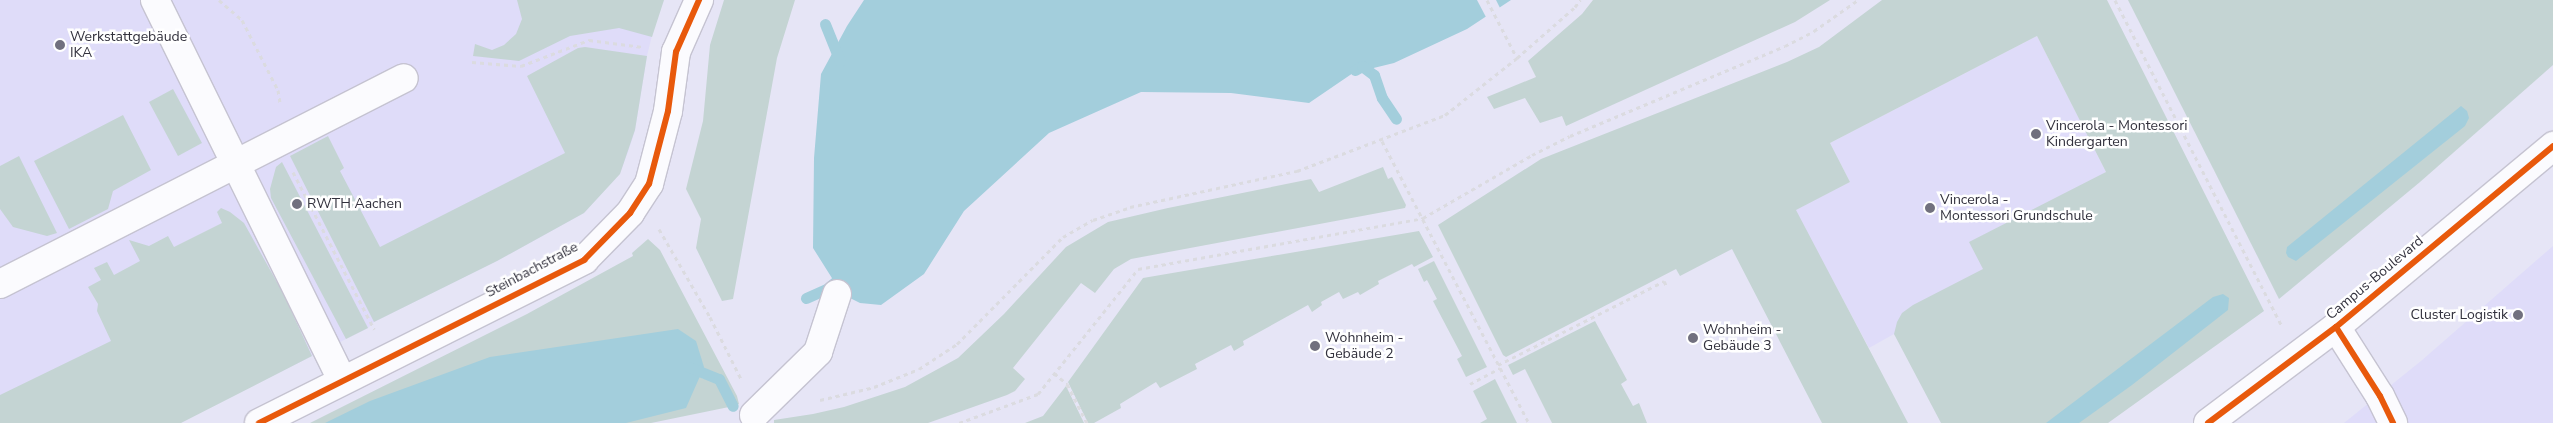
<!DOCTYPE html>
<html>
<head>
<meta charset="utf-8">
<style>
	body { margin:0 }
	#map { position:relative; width:2553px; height:423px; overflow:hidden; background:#e6e5f6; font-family:"Nunito Sans",sans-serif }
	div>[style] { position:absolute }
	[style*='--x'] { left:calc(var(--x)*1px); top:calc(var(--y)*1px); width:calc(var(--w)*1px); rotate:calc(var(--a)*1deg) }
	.built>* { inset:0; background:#dfdcf9 }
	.green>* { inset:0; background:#c4d4d3 }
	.water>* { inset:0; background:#a3cedc }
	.pier>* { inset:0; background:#e6e5f6 }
	.stream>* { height:11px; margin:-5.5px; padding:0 5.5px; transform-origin:5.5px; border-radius:5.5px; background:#a3cedc }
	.path>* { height:3px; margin-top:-1.5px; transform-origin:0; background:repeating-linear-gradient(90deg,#dbdbe0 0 4px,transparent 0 8px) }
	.roads { filter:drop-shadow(1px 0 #c5c3d1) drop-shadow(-1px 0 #c5c3d1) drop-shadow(0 1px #c5c3d1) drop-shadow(0 -1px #c5c3d1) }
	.minor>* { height:28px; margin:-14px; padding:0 14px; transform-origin:14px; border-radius:14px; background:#fbfbfe }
	.cycleway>* { height:6px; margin:-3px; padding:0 3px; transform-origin:3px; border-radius:3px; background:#e8590c }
	.dots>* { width:14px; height:14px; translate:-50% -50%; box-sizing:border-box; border:2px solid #fff; border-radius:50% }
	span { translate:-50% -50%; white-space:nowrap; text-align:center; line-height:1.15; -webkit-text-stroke:5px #fff; paint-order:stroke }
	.poi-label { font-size:14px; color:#32313d }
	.left { translate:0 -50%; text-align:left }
	.right { translate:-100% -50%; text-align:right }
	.street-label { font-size:14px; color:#32313d }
</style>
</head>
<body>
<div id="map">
	<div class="built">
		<i style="clip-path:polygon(0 0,664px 0,654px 27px,647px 56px,635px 130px,628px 152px,620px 173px,584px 213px,497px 261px,374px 322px,368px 328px,179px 423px,0 423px)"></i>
		<i style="clip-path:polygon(2037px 36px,2106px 172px,1901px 346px,1894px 334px,1869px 348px,1795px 210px,1850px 182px,1830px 143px)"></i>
		<i style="clip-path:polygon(2553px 246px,2553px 423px,2344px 423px,2421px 361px)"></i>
	</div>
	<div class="green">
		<i style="clip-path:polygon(517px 0,664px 0,652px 37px,619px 28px,570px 36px,519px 61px,473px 56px,475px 44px,492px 50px,504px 45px,516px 34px,522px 19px)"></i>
		<i style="clip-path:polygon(724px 0,795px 0,777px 58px,733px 299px,722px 301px,696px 248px,701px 219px,686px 189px,703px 121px,710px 45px)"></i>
		<i style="clip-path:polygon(1593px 0,1830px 0,1795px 22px,1566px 126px,1562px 116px,1540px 123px,1525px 98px,1494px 109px,1487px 97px,1536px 77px,1528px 61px,1582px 14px)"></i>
		<i style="clip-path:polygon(1882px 0,2107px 0,2264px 311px,2108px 423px,1941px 423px,1894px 334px,1897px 322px,1902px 313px,1913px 305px,1983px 269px,1969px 242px,2106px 172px,2037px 36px,1830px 143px,1850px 182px,1796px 210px,1908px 423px,1822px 423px,1732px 249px,1680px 276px,1676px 269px,1506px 357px,1503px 355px,1438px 225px,1541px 159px,1787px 62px,1819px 47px)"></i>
		<i style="clip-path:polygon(2128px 0,2553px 0,2553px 65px,2420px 182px,2279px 299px)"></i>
		<i style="clip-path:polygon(585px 47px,647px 56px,635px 130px,620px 174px,584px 213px,497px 261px,374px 322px,290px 156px,328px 136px,344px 168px,340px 171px,380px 247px,565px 153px,527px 76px,578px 48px)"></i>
		<i style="clip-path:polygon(173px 89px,202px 143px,178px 156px,149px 102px)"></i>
		<i style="clip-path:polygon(123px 115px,151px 170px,113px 191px,108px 209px,69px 229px,34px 161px)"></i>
		<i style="clip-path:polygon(19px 156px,57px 233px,47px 236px,13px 227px,0 209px,0 166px)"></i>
		<i style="clip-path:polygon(282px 162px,368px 328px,346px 339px,271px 198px,270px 189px,276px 167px)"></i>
		<i style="clip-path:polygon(1383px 167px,1388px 179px,1392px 177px,1406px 205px,1405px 208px,1131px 259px,1114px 269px,1095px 293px,1081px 283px,1013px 368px,1025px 379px,1015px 391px,1007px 395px,928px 423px,774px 423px,774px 420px,813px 414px,844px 407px,905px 387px,958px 358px,1004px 314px,1066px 247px,1108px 222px,1168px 208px,1311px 179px,1319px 192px)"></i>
		<i style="clip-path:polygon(221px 208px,230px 212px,244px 223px,283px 293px,312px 356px,181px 423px,0 423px,0 395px,111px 341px,97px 311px,98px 304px,88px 287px,101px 280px,94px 268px,107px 262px,114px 275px,140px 261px,129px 240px,149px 246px,168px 236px,174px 247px,222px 223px,217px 212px)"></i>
		<i style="clip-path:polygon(1419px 231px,1433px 257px,1414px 267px,1412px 264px,1378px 281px,1379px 284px,1360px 295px,1358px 292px,1343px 299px,1339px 292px,1321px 302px,1322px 305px,1312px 312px,1308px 305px,1243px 341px,1244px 345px,1234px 351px,1231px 345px,1195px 364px,1197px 369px,1160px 388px,1156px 382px,1120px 404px,1121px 408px,1094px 423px,1088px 423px,1068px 382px,1143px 278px)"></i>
		<i style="clip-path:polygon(648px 239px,660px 250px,737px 396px,739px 404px,736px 405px,721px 377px,703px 373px,702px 378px,717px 383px,729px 407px,651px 423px,310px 423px,527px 314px,633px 256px,632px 253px)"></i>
		<i style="clip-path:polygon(1434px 261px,1487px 367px,1466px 377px,1457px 359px,1462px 356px,1433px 301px,1437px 299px,1427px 280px,1424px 282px,1418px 269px)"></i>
		<i style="clip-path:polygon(1595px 321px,1627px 380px,1621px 384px,1633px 406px,1639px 403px,1647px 423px,1552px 423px,1525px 369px,1513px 375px,1508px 365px)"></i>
		<i style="clip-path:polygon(1495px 379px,1517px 423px,1480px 423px,1487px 419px,1473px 391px)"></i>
		<i style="clip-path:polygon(1066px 386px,1084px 423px,1025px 423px,1043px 416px)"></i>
	</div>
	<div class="water">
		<i style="clip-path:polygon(864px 0,1511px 0,1467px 29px,1394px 63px,1353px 73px,1309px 103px,1231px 93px,1141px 92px,1049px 133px,964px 211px,924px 274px,881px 305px,860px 303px,842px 294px,813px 248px,814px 158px,821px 74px,847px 26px)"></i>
		<i style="clip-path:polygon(2461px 106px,2467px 111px,2469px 118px,2465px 126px,2296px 261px,2288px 257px,2286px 253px,2287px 247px)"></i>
		<i style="clip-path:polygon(2223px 294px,2229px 298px,2228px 310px,2132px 385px,2079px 423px,2046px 423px,2213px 297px)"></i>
		<i style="clip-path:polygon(678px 329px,696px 341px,704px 367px,686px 408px,626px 423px,325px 423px,370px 401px,490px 357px)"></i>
	</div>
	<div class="pier">
		<i style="clip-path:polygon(1477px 0,1496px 0,1501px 10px,1487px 19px)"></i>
	</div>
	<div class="stream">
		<i style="--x:825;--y:24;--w:40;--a:68"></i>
		<i style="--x:1355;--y:70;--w:8;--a:-30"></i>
		<i style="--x:1362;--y:66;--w:15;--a:37"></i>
		<i style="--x:1374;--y:75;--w:24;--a:71"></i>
		<i style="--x:1382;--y:98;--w:25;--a:56"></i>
		<i style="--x:806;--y:298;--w:24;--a:-24"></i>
		<i style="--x:828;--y:288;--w:9;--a:-41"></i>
		<i style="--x:689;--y:367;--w:32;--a:22"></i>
		<i style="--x:719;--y:379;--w:30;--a:63"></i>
	</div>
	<div class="path">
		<i style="--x:219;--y:0;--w:30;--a:41"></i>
		<i style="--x:242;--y:20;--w:79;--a:62.8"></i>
		<i style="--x:278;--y:90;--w:13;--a:81"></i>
		<i style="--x:1487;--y:0;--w:65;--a:62.7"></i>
		<i style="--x:2115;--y:0;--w:367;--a:62.9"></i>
		<i style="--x:472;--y:62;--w:49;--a:4.7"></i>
		<i style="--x:521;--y:66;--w:73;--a:-20.9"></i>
		<i style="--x:589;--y:40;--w:54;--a:7.4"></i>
		<i style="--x:1382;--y:141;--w:318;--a:62.5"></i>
		<i style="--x:293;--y:172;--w:177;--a:62.7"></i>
		<i style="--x:659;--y:229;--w:102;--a:59.9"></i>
		<i style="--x:710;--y:317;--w:69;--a:63.4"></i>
		<i style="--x:1498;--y:365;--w:186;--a:-26.8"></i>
		<i style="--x:1664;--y:281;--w:7;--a:63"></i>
		<i style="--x:1054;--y:373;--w:17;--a:40"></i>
		<i style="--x:1067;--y:384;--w:44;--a:62.9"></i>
		<i style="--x:1470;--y:384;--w:34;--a:-28"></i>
		<i style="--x:820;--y:400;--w:56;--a:-13.5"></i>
		<i style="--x:874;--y:387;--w:48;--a:-21.8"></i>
		<i style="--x:919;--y:369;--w:45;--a:-33.3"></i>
		<i style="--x:957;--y:344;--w:151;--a:-45.3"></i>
		<i style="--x:1063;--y:237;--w:34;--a:-30"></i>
		<i style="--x:1093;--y:220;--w:39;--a:-19"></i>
		<i style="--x:1130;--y:207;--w:171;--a:-12.2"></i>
		<i style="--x:1297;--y:171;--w:158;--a:-20.7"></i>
		<i style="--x:1445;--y:115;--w:92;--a:-38.4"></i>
		<i style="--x:1517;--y:58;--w:77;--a:-41.3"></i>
		<i style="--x:1575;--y:7;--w:9;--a:-54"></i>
		<i style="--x:959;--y:423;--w:84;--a:-20.2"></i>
		<i style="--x:1038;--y:394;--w:160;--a:-51.3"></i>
		<i style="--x:1138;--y:269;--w:290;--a:-10.1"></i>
		<i style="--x:1423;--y:218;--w:126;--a:-30"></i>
		<i style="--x:1532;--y:155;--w:42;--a:-26.6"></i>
		<i style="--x:1570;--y:136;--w:233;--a:-22.7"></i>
		<i style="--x:1785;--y:46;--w:33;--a:-27"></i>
		<i style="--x:1814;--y:31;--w:54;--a:-35.2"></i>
	</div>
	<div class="roads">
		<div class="minor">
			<i style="--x:155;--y:0;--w:424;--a:63.8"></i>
			<i style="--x:0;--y:284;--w:453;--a:-27"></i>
			<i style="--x:2336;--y:327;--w:82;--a:57.5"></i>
			<i style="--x:2380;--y:396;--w:30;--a:64"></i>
			<i style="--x:754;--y:415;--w:90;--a:-44.5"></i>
			<i style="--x:818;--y:352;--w:61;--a:-71.9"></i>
			<i style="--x:259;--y:423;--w:364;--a:-26.6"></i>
			<i style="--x:584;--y:260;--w:66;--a:-45.6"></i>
			<i style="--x:630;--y:213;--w:35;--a:-57"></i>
			<i style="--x:649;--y:184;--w:75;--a:-75.4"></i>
			<i style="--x:668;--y:111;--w:60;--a:-82.3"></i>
			<i style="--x:676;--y:52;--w:57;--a:-66.1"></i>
			<i style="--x:2208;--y:423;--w:160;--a:-36.9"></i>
			<i style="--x:2336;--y:327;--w:283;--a:-39.8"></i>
		</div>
	</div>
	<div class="cycleway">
		<i style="--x:2336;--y:327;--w:82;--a:57.5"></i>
		<i style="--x:2380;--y:396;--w:30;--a:64"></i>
		<i style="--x:259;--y:423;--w:364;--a:-26.6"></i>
		<i style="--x:584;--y:260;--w:66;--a:-45.6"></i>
		<i style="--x:630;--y:213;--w:35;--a:-57"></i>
		<i style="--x:649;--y:184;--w:75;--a:-75.4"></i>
		<i style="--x:668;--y:111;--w:60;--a:-82.3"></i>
		<i style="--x:676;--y:52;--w:57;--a:-66.1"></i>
		<i style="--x:2208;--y:423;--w:160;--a:-36.9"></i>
		<i style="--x:2336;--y:327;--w:283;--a:-39.8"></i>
	</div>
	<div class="dots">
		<i style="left:60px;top:45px;background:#71707e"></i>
		<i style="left:2036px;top:134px;background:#71707e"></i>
		<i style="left:297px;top:204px;background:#71707e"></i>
		<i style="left:1930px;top:208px;background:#71707e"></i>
		<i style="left:2518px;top:315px;background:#71707e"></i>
		<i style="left:1693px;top:338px;background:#71707e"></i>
		<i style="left:1315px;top:346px;background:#71707e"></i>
	</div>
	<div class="poi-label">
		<span class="left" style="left:70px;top:45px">Werkstattgebäude<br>IKA</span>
		<span class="left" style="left:2046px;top:134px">Vincerola - Montessori<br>Kindergarten</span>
		<span class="left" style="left:1940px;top:208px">Vincerola -<br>Montessori Grundschule</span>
		<span class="left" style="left:307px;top:204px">RWTH Aachen</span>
		<span class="right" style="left:2508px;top:315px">Cluster Logistik</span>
		<span class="left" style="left:1703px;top:338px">Wohnheim -<br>Gebäude 3</span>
		<span class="left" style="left:1325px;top:346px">Wohnheim -<br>Gebäude 2</span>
	</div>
	<div class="street-label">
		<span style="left:532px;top:270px;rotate:-28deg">Steinbachstraße</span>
		<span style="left:2375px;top:278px;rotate:-40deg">Campus-Boulevard</span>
	</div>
</div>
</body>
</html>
